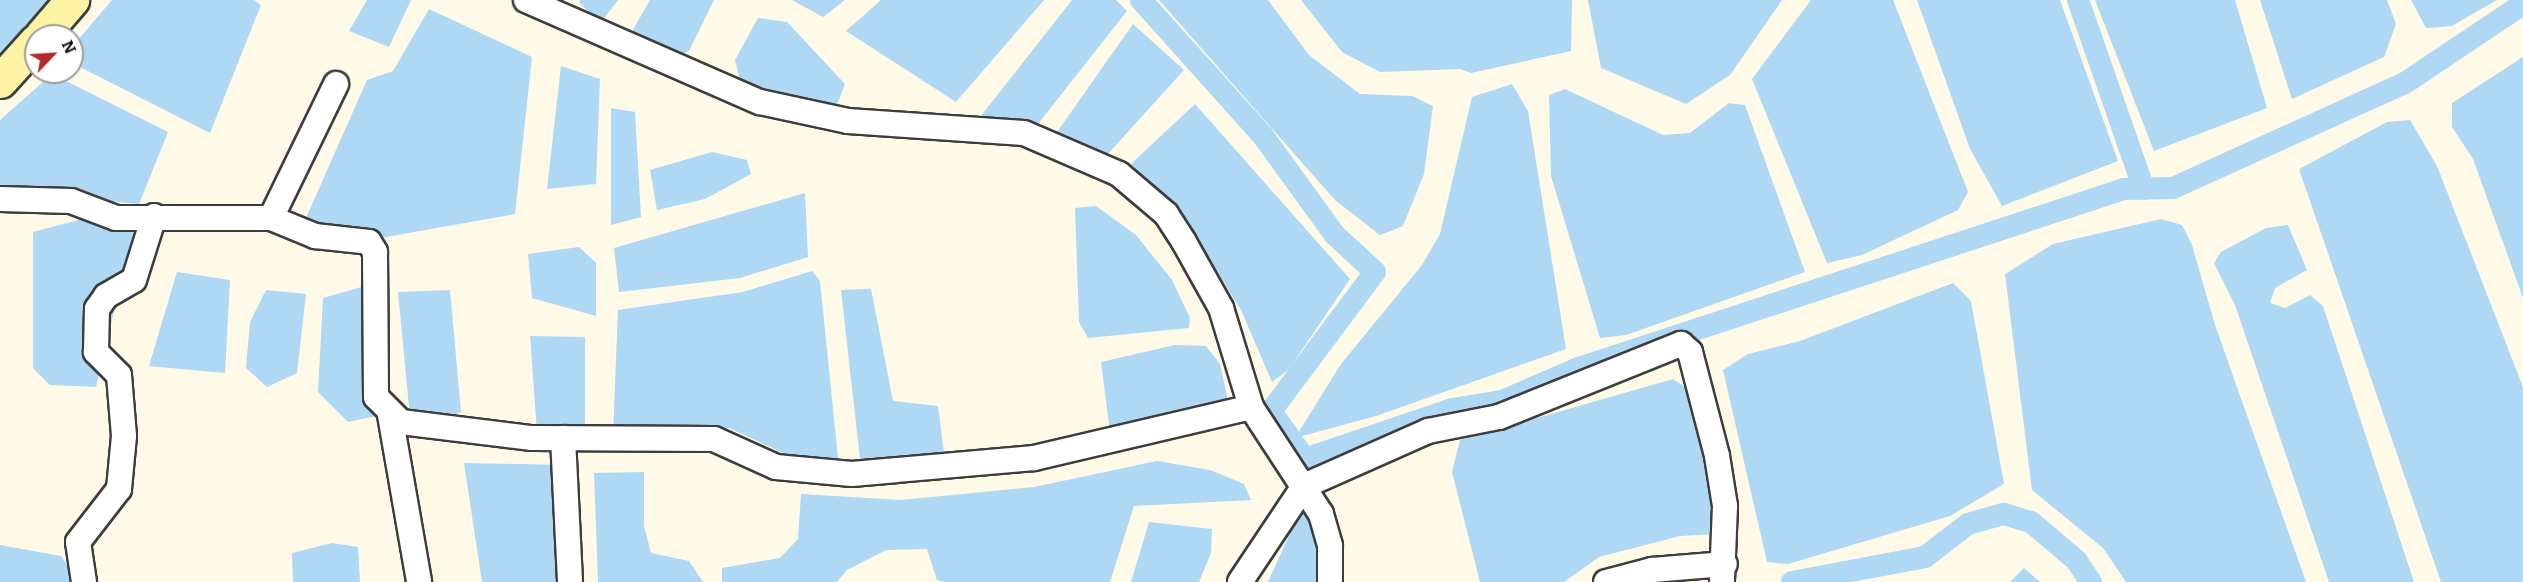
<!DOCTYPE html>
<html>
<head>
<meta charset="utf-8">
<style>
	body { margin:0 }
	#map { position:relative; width:2523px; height:582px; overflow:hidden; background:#fefae7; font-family:Bitter,serif }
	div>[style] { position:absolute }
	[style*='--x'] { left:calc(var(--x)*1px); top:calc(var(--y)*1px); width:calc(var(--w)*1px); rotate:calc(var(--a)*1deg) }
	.water>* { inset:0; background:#aed8f3 }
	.canal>* { height:22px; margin:-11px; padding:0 11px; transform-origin:11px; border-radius:11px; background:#aed8f3 }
	.roads { filter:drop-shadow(2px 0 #3d3d3d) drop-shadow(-2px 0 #3d3d3d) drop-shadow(0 2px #3d3d3d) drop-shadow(0 -2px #3d3d3d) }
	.street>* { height:24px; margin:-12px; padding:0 12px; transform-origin:12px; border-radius:12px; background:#fff }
	.secondary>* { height:33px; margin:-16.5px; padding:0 16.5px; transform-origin:16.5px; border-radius:16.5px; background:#fcf4a4 }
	span { translate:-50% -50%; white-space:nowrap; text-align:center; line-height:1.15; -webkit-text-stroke:6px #fff; paint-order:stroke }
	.north { position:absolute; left:24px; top:24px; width:60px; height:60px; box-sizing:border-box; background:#fff; border:2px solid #9d9d9d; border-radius:50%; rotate:65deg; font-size:16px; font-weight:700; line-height:24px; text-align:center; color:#0a0a0a }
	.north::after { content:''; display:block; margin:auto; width:21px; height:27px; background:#b3282c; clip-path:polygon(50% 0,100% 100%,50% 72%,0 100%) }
</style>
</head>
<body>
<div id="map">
	<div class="water">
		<i style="clip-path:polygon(0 0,64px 0,0 66px)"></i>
		<i style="clip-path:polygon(112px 0,254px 0,261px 5px,210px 133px,72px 63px,72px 47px)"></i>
		<i style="clip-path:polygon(367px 0,411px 0,389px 47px,349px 31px)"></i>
		<i style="clip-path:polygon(618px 0,600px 24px,579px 2px,580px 0)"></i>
		<i style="clip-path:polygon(650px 0,714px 0,689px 51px,673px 58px,630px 35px)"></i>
		<i style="clip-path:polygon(792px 0,845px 0,823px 17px)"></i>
		<i style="clip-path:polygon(881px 0,1044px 0,956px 102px,846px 31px)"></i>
		<i style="clip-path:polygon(1072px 0,1116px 0,1127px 11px,1034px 129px,977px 121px)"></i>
		<i style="clip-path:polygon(1159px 0,1268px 0,1309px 55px,1360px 94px,1412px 96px,1433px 106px,1424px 174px,1403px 226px,1380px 235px,1335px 200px)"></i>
		<i style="clip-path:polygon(1301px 0,1572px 0,1571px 51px,1471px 73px,1460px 69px,1380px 72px,1342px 52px)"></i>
		<i style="clip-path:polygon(1588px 0,1782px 0,1730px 75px,1686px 104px,1601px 68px)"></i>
		<i style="clip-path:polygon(1811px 0,1893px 0,1968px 192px,1958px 210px,1862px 255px,1827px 263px,1752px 79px)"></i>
		<i style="clip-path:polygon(1917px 0,2060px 0,2118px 161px,2002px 206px,1970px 149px)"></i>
		<i style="clip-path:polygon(2095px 0,2235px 0,2267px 108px,2154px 151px)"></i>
		<i style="clip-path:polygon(2260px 0,2387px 0,2396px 24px,2384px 57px,2292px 99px)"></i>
		<i style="clip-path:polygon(2411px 0,2497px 0,2452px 26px,2426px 28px)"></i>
		<i style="clip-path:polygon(429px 9px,532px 57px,515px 214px,352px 243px,302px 227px,367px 80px,393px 71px)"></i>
		<i style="clip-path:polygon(758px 18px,787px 22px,845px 84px,833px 115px,742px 88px,735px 60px)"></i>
		<i style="clip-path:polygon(1133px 24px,1184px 70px,1106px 156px,1057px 132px)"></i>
		<i style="clip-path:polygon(2523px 57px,2523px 298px,2473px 159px,2452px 127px,2452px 103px)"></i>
		<i style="clip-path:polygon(561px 66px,600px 79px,596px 184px,547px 189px)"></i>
		<i style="clip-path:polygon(52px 74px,168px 132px,139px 204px,0 191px,0 120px)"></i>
		<i style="clip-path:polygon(1512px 84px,1528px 111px,1566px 349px,1376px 416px,1295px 438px,1341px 364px,1422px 265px,1440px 234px,1472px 97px)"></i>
		<i style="clip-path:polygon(1565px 89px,1663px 135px,1690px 133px,1729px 103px,1745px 105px,1805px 272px,1626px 335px,1600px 338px,1551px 176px,1549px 95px)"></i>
		<i style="clip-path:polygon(1195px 104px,1350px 279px,1289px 369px,1272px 382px,1241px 310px,1185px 219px,1131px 164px)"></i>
		<i style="clip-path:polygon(611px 108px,635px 112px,641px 217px,611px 225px)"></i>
		<i style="clip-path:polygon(2410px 120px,2437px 166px,2523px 387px,2523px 582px,2441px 582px,2299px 169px,2387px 122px)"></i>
		<i style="clip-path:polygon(712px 152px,747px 160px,751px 174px,705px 199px,657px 210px,650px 170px)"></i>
		<i style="clip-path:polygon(805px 193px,808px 257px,740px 278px,619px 292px,614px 248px)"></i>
		<i style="clip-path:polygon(1096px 206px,1136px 235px,1172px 280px,1190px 318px,1189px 328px,1088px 338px,1079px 322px,1075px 208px)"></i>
		<i style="clip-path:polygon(2161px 219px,2182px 225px,2192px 245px,2215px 325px,2306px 582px,2126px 582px,2103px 548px,2032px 490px,2005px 274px,2053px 244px)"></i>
		<i style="clip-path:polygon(79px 220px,134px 229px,96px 387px,50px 385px,33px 368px,33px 232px)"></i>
		<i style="clip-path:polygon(2288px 225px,2307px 270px,2275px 288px,2270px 303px,2285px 308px,2310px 295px,2323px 306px,2414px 582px,2329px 582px,2235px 305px,2214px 263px,2221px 252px,2266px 228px)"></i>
		<i style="clip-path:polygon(579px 247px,596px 263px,596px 316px,532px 298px,528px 254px)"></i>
		<i style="clip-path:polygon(812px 271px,820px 281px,838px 458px,814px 467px,729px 428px,613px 433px,618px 310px,743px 292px)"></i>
		<i style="clip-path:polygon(177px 272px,230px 280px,225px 373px,149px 366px)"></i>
		<i style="clip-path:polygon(379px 282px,385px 414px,348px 422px,318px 392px,323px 298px)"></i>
		<i style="clip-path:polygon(1953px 283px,1971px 301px,2004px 484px,1950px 516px,1788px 564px,1767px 562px,1723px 370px,1748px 354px,1800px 341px)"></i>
		<i style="clip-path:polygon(871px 289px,893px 401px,938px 406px,946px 470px,862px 477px,841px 290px)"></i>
		<i style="clip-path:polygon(266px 290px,306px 294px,297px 373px,267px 387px,246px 368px,250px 322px)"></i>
		<i style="clip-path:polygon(450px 290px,461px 412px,443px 419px,410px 417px,398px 292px)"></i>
		<i style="clip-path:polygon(530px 336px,585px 337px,585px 425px,537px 433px)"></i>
		<i style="clip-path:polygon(1175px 345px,1206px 346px,1220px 364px,1232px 419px,1111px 440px,1101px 362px)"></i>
		<i style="clip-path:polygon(1673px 379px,1691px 391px,1714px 482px,1718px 534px,1680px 536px,1599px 557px,1564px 582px,1480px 582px,1452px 472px,1460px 440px)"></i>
		<i style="clip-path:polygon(1157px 461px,1210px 470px,1244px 484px,1251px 500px,1134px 506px,1110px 582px,944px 582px,937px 580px,927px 549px,886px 550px,847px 570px,837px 582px,722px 582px,722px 568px,780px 558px,798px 539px,801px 494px,901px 500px,1034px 487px)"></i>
		<i style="clip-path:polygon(464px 463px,567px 465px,579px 582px,482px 582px)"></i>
		<i style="clip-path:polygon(644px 472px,644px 526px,651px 553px,689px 561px,703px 582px,598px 582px,594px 473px)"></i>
		<i style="clip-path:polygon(1302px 507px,1321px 523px,1328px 582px,1268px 582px)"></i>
		<i style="clip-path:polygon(1149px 522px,1212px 529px,1211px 553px,1199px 582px,1131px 582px)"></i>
		<i style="clip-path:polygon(332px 543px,358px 547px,360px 582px,293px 582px,292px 553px)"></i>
		<i style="clip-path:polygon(0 545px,61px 556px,78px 582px,0 582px)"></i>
		<i style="clip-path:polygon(2024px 568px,2040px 582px,2010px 582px)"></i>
	</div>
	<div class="canal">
		<i style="--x:1141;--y:0;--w:183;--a:48.1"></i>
		<i style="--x:1263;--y:136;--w:122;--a:54"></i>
		<i style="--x:1335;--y:235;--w:54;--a:42.8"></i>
		<i style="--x:1375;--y:272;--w:174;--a:126.8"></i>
		<i style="--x:1271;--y:411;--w:59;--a:54.7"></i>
		<i style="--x:1305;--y:459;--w:155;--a:-18.8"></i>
		<i style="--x:1452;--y:409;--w:51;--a:-9.1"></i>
		<i style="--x:1502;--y:401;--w:84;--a:-23.2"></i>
		<i style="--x:1579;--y:368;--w:574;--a:-18.18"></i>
		<i style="--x:2124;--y:189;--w:49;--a:-1.2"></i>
		<i style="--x:2173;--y:188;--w:255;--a:-24.4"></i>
		<i style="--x:2405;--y:83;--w:142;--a:-33.8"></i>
		<i style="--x:2078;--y:0;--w:200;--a:70.8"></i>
		<i style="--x:1792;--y:582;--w:135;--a:-10.6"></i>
		<i style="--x:1925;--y:557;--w:54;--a:-37.5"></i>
		<i style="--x:1968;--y:524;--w:37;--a:-16"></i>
		<i style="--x:2004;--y:514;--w:28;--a:17"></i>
		<i style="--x:2031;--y:522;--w:59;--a:40.2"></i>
		<i style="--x:2076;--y:560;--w:27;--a:56"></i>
	</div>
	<div class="roads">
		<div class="street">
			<i style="--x:526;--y:0;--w:255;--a:23.6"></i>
			<i style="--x:760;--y:102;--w:90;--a:12.2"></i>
			<i style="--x:848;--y:121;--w:176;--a:3.9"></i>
			<i style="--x:1024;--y:133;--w:103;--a:23.3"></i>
			<i style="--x:1119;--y:174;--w:62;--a:40.4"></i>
			<i style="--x:1166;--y:214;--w:33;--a:57"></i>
			<i style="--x:1184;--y:242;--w:76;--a:60.7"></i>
			<i style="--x:1221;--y:308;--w:103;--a:73.1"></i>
			<i style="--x:0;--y:199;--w:71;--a:1.6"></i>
			<i style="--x:71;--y:201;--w:48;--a:20.7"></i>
			<i style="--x:116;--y:218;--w:155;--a:0"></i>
			<i style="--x:271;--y:218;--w:48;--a:22.2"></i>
			<i style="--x:315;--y:236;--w:54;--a:6.3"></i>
			<i style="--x:369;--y:242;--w:12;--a:59"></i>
			<i style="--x:375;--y:252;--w:145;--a:89.6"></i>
			<i style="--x:376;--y:397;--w:35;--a:45"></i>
			<i style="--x:401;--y:422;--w:132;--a:7"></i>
			<i style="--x:532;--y:438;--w:182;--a:0.3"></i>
			<i style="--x:714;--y:439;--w:68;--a:24.3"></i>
			<i style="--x:776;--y:467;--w:76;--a:5.3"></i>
			<i style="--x:852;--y:474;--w:183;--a:-5"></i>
			<i style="--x:1034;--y:458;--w:223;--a:-13.2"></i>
			<i style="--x:1251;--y:407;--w:128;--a:56.8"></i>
			<i style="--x:1321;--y:514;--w:33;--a:74"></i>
			<i style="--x:1330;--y:546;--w:36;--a:90"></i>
			<i style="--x:271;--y:218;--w:149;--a:-64.1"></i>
			<i style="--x:390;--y:415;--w:169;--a:80.1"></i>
			<i style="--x:563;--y:438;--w:144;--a:87.2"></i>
			<i style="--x:84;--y:582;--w:40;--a:-98.5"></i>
			<i style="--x:78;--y:542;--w:67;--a:-52.3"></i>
			<i style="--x:119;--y:489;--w:53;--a:-84.6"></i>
			<i style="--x:124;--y:436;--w:61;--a:-94.7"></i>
			<i style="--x:119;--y:375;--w:33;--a:-135"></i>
			<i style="--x:96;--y:352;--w:43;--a:-88.7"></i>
			<i style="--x:97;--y:309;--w:16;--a:-55"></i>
			<i style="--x:106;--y:296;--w:32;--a:-30"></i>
			<i style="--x:134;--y:280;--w:67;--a:-72.6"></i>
			<i style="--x:1240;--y:582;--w:115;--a:-56.3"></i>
			<i style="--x:1304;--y:486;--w:136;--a:-23.9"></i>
			<i style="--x:1428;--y:431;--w:72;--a:-11.2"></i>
			<i style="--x:1499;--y:417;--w:196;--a:-21.9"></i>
			<i style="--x:1681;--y:344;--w:12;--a:42"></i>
			<i style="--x:1690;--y:352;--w:107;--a:75.4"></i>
			<i style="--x:1717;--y:456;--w:51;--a:80.9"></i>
			<i style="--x:1725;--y:506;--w:76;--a:92.3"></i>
			<i style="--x:1606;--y:582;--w:48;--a:-14.6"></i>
			<i style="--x:1652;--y:570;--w:73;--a:-4.7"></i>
		</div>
		<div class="secondary">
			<i style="--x:41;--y:36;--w:48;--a:-49.3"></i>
			<i style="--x:0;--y:81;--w:54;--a:-48"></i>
		</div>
	</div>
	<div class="north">N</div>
</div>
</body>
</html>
